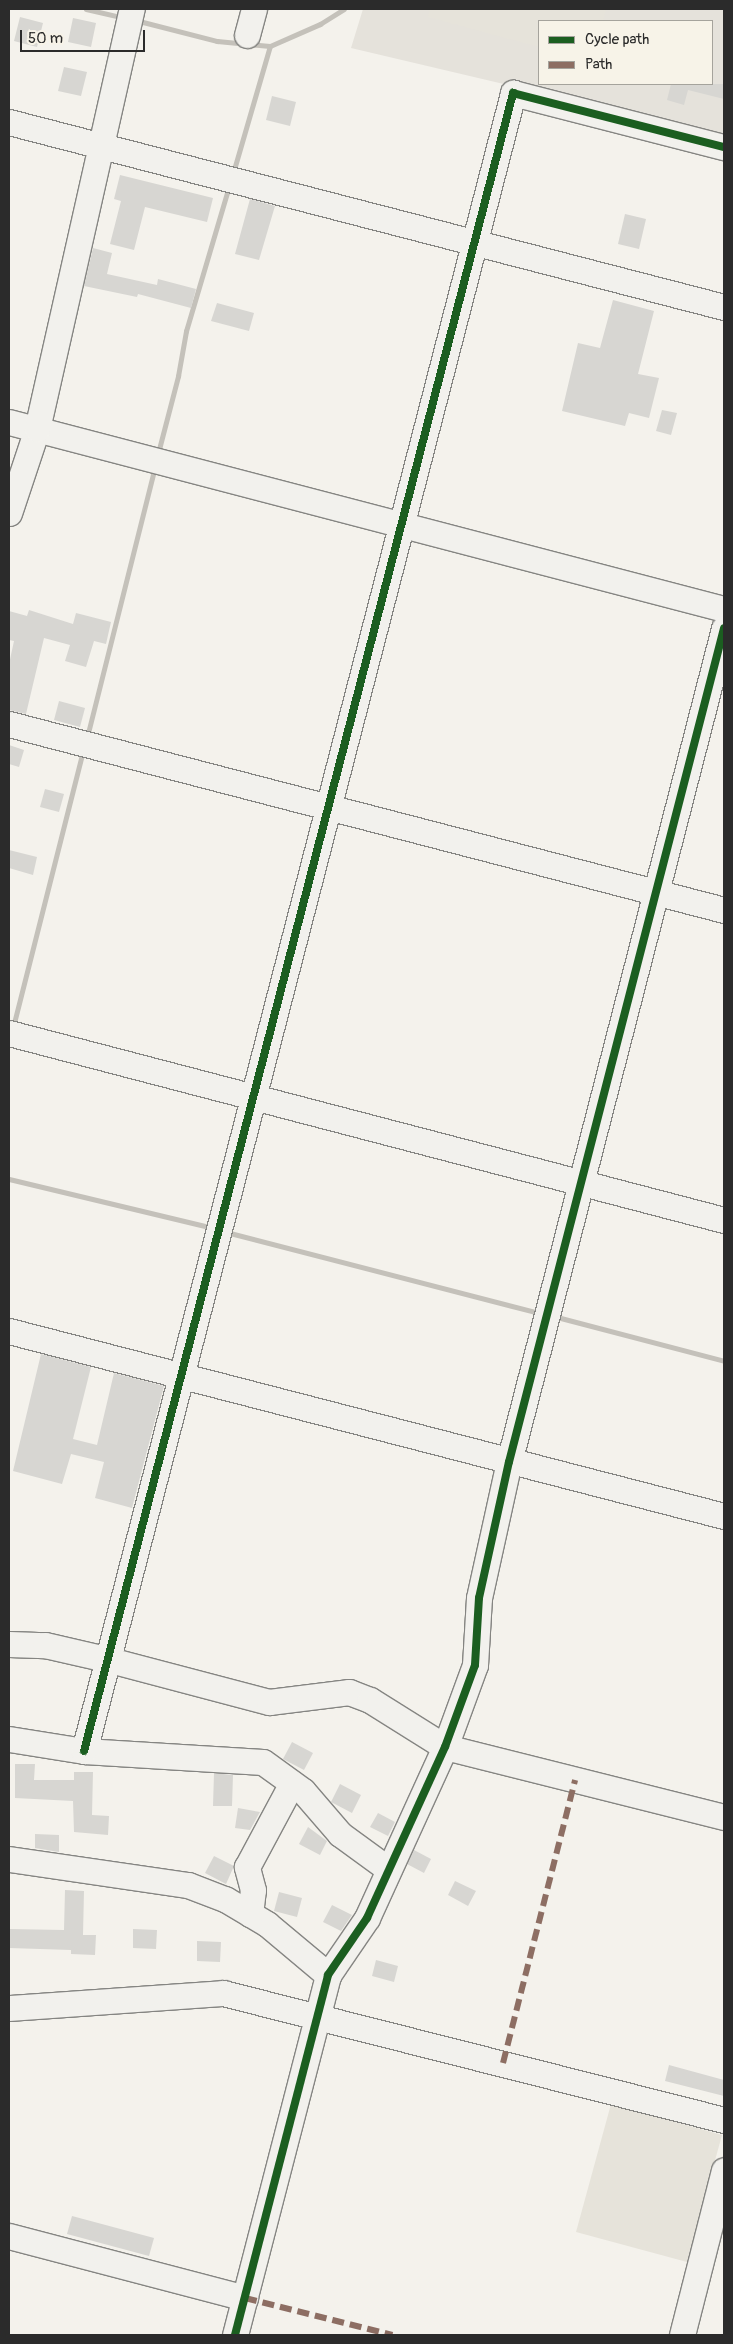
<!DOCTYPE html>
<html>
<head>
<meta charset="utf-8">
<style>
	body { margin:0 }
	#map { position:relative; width:733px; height:2344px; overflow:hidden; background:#f4f2ec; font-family:Pangolin,sans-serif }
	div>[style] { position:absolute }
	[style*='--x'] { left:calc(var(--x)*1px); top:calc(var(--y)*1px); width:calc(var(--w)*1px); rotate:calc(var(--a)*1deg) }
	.built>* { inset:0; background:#e5e2db }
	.green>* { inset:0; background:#e6e3da }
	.stream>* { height:5px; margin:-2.5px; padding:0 2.5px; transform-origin:2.5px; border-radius:2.5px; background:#c4c1ba }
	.building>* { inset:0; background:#d7d6d2 }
	.roads { filter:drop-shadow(1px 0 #858582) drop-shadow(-1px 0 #858582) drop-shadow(0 1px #858582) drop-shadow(0 -1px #858582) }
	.minor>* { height:25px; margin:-12.5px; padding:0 12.5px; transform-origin:12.5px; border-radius:12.5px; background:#f2f1ed }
	.quiet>* { height:6px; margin-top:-3px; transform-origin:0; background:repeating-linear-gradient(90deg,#8d6e63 0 12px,transparent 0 18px) }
	.cycleway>* { height:8px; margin:-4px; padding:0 4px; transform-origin:4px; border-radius:4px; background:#1b5e20 }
	span { translate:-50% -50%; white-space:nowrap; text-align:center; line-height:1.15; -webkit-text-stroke:4px #f7f3e8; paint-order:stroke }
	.frame { position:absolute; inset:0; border:10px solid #2b2b2b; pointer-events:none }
	.legend { position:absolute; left:538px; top:20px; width:175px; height:65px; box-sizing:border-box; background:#f7f3e8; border:1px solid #a5a39c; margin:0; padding:6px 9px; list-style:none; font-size:15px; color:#2b2b2b }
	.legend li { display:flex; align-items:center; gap:10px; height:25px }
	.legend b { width:25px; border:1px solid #a5a39c }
	.scale { position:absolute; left:20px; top:30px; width:125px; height:22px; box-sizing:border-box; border:2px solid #2b2b2b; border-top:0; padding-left:6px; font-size:15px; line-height:18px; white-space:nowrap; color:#2b2b2b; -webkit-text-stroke:4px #f7f3e8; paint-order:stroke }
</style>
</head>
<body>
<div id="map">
	<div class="built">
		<i style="clip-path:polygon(evenodd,363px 9px,724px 9px,724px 136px,351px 48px,363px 9px,539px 21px,712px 21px,712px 84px,539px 84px,539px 21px)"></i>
	</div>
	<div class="green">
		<i style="clip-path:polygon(430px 9px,606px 9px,603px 21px,539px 21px,539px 47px,428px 17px)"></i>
		<i style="clip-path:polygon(611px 2104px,722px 2135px,687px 2262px,576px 2232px)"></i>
	</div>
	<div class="stream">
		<i style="--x:86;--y:9;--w:37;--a:13"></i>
		<i style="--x:135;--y:20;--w:85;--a:14.4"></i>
		<i style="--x:217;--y:41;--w:53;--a:5.4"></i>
		<i style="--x:270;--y:46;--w:55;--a:-23.7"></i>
		<i style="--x:320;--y:24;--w:28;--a:-32"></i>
		<i style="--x:233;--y:173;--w:132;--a:-73.8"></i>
		<i style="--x:158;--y:453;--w:80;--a:-75.4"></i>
		<i style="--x:178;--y:376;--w:46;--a:-79.9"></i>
		<i style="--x:186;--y:331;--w:151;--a:-73.5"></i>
		<i style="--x:87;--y:737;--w:279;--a:-75.9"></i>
		<i style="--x:13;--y:1027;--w:286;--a:-75.8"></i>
		<i style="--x:9;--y:1179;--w:210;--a:13.5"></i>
		<i style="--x:226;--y:1232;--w:324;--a:14.5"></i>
		<i style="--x:553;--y:1316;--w:177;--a:14.7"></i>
	</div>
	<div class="building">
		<i style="clip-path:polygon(20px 17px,43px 23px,37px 47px,14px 41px)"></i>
		<i style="clip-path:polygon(73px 18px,96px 23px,91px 47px,68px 42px)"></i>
		<i style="clip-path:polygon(64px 67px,87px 72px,81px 96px,58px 91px)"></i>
		<i style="clip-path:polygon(671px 84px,724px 84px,724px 99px,688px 90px,684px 105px,667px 100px)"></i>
		<i style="clip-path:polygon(272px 96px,296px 102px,290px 126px,266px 120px)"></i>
		<i style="clip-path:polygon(120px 175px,213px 198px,207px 222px,145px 207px,134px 250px,110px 244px,121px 201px,114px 199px)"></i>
		<i style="clip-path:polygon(250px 199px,275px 206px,259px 260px,235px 254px)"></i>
		<i style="clip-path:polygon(625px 214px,646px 219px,639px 249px,618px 244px)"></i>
		<i style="clip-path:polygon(93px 248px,112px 253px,107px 274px,157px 285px,158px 279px,196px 289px,191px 308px,138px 294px,137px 297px,84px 286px)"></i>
		<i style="clip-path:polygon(613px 300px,654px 311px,638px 374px,659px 378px,649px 418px,629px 413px,625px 426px,562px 411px,578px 343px,600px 348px)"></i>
		<i style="clip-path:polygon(217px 303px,254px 313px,249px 331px,211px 321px)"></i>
		<i style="clip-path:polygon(662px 410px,677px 413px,671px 435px,656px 431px)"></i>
		<i style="clip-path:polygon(29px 610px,73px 624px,76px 613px,111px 622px,106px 644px,94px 641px,86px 667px,65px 661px,70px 645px,44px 638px,26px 714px,9px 710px,9px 664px,14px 641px,9px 640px,9px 611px,27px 616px)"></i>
		<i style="clip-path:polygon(59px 701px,85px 708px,80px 727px,54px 720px)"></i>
		<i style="clip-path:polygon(9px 745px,24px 750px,19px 767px,9px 764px)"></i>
		<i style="clip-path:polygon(45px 789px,64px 794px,59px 812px,40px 807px)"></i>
		<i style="clip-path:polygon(9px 850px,37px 857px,33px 875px,9px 868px)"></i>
		<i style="clip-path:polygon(41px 1354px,91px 1367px,73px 1439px,97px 1445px,114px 1373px,164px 1386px,132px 1508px,95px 1498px,104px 1462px,71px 1454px,62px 1484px,13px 1471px)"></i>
		<i style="clip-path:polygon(292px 1742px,313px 1753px,304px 1770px,283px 1759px)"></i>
		<i style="clip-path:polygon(15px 1764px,35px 1764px,34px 1780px,74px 1780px,74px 1772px,93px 1772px,92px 1815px,109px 1816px,108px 1835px,74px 1832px,73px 1801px,15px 1798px)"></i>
		<i style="clip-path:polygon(214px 1773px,233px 1775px,232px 1806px,213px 1806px)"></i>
		<i style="clip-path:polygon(340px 1784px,361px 1795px,352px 1813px,331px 1802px)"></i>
		<i style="clip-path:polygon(238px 1808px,260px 1812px,250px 1830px,235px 1828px)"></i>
		<i style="clip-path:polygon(378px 1813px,395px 1822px,388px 1836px,370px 1827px)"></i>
		<i style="clip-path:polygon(308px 1827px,327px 1841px,320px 1855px,299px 1844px)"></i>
		<i style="clip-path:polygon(35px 1834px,59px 1835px,59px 1852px,35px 1848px)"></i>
		<i style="clip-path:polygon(414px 1850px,431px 1859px,424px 1873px,407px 1864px)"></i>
		<i style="clip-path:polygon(214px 1856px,234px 1866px,226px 1884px,205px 1873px)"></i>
		<i style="clip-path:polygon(455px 1881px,476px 1891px,468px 1906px,448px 1895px)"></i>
		<i style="clip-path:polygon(65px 1890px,84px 1891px,83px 1935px,96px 1935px,95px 1955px,71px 1954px,71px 1950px,9px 1948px,9px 1929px,64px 1930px)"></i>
		<i style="clip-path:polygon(279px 1892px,302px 1898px,297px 1917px,274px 1911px)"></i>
		<i style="clip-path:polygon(332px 1905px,352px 1915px,341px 1931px,323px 1922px)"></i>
		<i style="clip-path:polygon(133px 1929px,157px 1930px,156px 1949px,133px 1948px)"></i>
		<i style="clip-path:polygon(197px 1941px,221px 1942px,220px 1962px,197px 1961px)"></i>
		<i style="clip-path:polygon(376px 1960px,398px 1966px,394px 1982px,372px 1976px)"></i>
		<i style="clip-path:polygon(669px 2065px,724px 2080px,724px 2096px,665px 2081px)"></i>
		<i style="clip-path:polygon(72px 2216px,154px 2238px,149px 2256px,67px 2234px)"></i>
	</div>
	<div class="roads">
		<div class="minor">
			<i style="--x:247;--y:35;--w:27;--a:-75"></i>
			<i style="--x:9;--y:122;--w:739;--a:14.51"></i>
			<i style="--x:9;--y:422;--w:739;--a:14.66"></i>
			<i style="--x:9;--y:513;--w:89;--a:-71.6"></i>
			<i style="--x:37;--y:429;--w:431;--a:-77.3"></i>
			<i style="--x:9;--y:724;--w:739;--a:14.58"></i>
			<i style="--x:9;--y:1033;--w:739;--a:14.66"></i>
			<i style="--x:9;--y:1331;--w:739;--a:14.51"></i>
			<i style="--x:9;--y:1644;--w:36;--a:2"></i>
			<i style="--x:45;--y:1645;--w:63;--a:12.9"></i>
			<i style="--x:106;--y:1659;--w:169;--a:14.8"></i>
			<i style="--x:269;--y:1702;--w:81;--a:-7.1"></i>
			<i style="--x:349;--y:1692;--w:22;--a:21"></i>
			<i style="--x:370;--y:1700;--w:89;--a:32.1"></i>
			<i style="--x:445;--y:1747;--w:288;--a:14.1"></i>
			<i style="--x:9;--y:1739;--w:76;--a:9.1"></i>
			<i style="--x:84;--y:1751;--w:179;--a:3.5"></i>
			<i style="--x:263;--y:1762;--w:49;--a:35.9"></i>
			<i style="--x:303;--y:1791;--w:57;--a:49.3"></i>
			<i style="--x:340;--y:1834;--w:59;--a:36.1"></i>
			<i style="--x:84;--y:1751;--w:1713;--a:-75.49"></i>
			<i style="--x:513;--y:93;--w:218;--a:14.4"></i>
			<i style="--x:9;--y:1859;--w:181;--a:8.3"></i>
			<i style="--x:188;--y:1885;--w:40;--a:21"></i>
			<i style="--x:225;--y:1899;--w:49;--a:30.8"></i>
			<i style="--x:267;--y:1924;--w:80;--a:39.9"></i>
			<i style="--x:250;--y:1914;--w:24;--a:-83"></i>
			<i style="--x:253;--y:1890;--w:24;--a:-105"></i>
			<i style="--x:247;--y:1867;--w:95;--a:-61.8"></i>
			<i style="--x:9;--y:2008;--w:215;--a:-4"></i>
			<i style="--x:223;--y:1993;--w:517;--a:14.22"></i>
			<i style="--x:9;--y:2236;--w:244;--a:14.7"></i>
			<i style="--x:235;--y:2335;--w:372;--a:-75.5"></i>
			<i style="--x:328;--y:1975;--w:69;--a:-55.6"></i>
			<i style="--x:367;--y:1918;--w:188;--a:-65.5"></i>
			<i style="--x:445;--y:1747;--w:87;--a:-69.9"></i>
			<i style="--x:475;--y:1665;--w:67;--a:-86.6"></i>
			<i style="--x:479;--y:1598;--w:139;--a:-77.6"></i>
			<i style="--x:509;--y:1462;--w:861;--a:-75.54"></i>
			<i style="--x:682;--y:2335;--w:170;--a:-75.7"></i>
		</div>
	</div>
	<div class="quiet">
		<i style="--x:503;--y:2063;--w:292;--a:-75.7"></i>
		<i style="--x:245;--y:2298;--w:152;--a:14.1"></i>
	</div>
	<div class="cycleway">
		<i style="--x:84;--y:1751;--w:1713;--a:-75.49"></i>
		<i style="--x:513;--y:93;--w:218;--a:14.4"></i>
		<i style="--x:235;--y:2335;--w:372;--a:-75.5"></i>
		<i style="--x:328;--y:1975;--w:69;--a:-55.6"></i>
		<i style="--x:367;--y:1918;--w:188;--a:-65.5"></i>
		<i style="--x:445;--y:1747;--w:87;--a:-69.9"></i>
		<i style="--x:475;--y:1665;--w:67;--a:-86.6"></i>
		<i style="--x:479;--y:1598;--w:139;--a:-77.6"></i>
		<i style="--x:509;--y:1462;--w:861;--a:-75.54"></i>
	</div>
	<div class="frame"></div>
	<ul class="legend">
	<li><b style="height:6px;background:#1b5e20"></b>Cycle path</li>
	<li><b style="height:6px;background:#8d6e63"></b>Path</li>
	</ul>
	<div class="scale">50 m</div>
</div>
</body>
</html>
